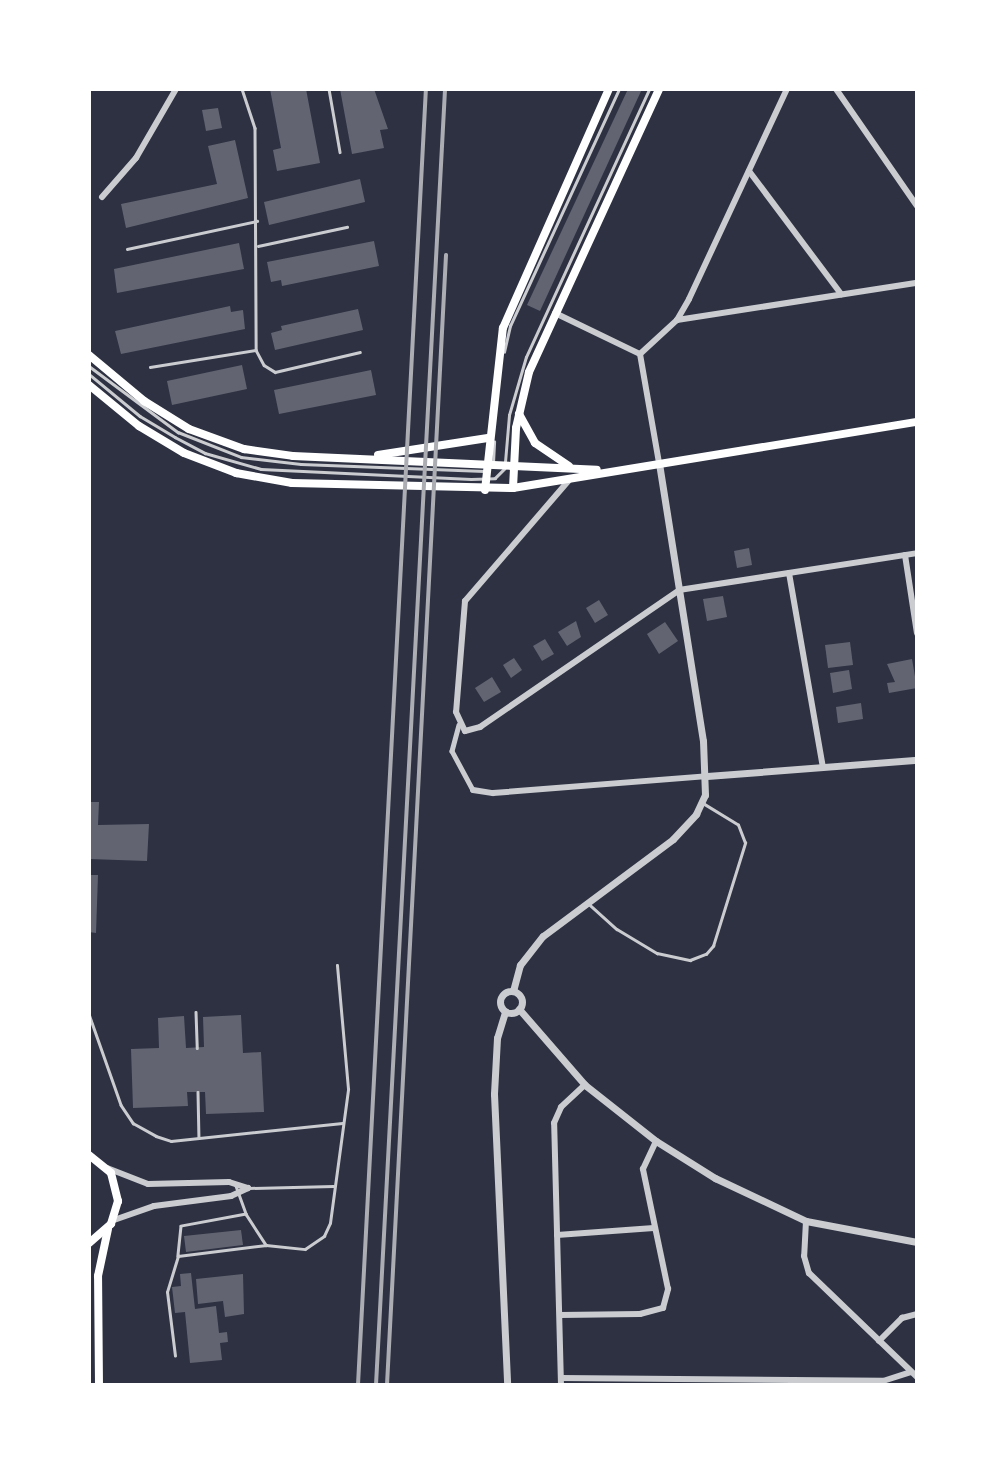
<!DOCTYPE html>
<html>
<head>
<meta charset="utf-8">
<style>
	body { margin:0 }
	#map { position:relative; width:1006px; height:1474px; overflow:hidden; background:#2d3142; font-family:"Noto Sans",sans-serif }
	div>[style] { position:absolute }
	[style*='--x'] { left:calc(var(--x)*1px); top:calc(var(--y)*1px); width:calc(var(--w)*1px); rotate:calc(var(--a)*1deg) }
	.building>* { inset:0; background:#626471 }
	.service>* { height:2.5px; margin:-1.25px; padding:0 1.25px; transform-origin:1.25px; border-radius:1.25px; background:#caccd0 }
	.pedestrian>* { height:4.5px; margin:-2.25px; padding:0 2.25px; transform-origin:2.25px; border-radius:2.25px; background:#caccd0 }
	.minor>* { height:6px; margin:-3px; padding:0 3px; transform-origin:3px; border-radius:3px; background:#caccd0 }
	.tertiary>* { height:7px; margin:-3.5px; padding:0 3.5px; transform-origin:3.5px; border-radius:3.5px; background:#caccd0 }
	.tertiary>.ring { margin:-3.5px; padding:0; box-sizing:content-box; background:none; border:7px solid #caccd0; border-radius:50% }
	.secondary>* { height:8px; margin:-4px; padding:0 4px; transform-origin:4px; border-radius:4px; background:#fff }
	.rail>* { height:3.5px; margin:-1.75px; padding:0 1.75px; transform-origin:1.75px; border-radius:1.75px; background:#abadb3 }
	span { translate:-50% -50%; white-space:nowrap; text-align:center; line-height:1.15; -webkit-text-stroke:6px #fff; paint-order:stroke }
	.frame { position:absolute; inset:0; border:91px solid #fff; pointer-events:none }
</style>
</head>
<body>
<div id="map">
	<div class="building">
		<i style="clip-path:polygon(270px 89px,306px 89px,320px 163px,277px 171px,273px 150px,281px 148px)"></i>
		<i style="clip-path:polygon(340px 89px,374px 89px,388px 129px,380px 130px,384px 148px,352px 154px)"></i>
		<i style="clip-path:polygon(628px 89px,642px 89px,540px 311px,527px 305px)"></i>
		<i style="clip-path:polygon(218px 108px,222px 128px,206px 131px,202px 110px)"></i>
		<i style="clip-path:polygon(235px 140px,248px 198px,126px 228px,121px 204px,217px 184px,208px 146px)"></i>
		<i style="clip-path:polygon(360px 179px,365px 202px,269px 225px,264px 202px)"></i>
		<i style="clip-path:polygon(374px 241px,379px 266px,282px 286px,281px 280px,271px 282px,267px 262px)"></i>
		<i style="clip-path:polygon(239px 243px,244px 269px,117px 293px,114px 269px)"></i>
		<i style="clip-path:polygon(230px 306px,231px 312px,243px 310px,245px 329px,121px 354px,115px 331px)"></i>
		<i style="clip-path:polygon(358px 309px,363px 330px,275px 350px,271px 333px,282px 330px,281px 326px)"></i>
		<i style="clip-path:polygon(242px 365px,247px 389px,172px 405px,167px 381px)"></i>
		<i style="clip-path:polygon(371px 370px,376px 395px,279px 414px,274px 390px)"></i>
		<i style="clip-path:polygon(749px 548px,752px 565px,737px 568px,734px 551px)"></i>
		<i style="clip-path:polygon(723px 596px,727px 617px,707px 621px,703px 599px)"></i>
		<i style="clip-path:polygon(599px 600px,608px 615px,595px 623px,586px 608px)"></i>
		<i style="clip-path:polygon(576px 621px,581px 637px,567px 646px,558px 632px)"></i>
		<i style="clip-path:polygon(665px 622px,678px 641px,659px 654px,647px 634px)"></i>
		<i style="clip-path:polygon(545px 639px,554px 654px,542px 661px,533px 646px)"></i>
		<i style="clip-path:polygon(850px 642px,853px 665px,828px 668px,825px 645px)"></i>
		<i style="clip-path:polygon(514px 658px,522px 670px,511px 678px,503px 665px)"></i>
		<i style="clip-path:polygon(912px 659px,917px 688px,889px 693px,887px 683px,895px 682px,887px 664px)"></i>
		<i style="clip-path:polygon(849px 670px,852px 689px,833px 693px,830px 673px)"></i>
		<i style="clip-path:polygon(492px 677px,501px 692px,484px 702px,475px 688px)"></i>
		<i style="clip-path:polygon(861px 703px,863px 719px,838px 723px,836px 707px)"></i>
		<i style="clip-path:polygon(89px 802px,99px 802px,98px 825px,149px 824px,147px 861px,89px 859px)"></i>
		<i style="clip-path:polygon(89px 875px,98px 875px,96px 933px,89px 932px)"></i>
		<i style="clip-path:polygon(241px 1015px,243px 1053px,261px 1052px,264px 1112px,206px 1114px,205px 1092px,187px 1092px,188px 1106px,133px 1108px,131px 1049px,159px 1048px,158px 1018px,184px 1016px,186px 1048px,204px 1047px,203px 1017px)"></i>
		<i style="clip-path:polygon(241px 1230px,243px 1245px,186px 1252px,184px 1236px)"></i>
		<i style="clip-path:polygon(191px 1273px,195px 1309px,216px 1306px,219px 1333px,227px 1332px,228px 1342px,220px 1343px,222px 1360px,190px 1363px,185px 1312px,175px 1313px,172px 1287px,181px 1286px,180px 1274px)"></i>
		<i style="clip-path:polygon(243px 1274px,244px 1314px,225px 1317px,223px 1301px,198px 1304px,196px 1279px)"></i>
	</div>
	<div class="service">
		<i style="--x:242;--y:89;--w:41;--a:71.6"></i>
		<i style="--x:255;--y:128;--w:222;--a:89.7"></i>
		<i style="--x:256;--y:350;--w:17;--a:62"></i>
		<i style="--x:264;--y:365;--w:13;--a:32"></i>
		<i style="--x:275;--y:372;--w:87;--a:-13.2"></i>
		<i style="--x:329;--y:89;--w:64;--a:80.1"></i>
		<i style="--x:258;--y:246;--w:91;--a:-12.1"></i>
		<i style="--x:127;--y:249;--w:133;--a:-12.2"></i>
		<i style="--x:504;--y:352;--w:27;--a:-77"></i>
		<i style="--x:510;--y:326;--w:261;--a:-65.3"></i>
		<i style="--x:89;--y:366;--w:111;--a:36.6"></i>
		<i style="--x:178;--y:432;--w:68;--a:21.6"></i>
		<i style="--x:241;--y:457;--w:60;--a:6.7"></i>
		<i style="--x:301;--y:464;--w:183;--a:2.2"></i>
		<i style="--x:150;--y:367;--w:107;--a:-9.1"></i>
		<i style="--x:89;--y:374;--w:66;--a:39.5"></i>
		<i style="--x:140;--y:416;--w:41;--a:31"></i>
		<i style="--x:175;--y:437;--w:34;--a:28"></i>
		<i style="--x:205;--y:453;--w:58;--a:15.9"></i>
		<i style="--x:261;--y:469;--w:210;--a:2.7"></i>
		<i style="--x:471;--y:479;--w:24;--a:-2"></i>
		<i style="--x:495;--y:478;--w:13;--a:-45"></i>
		<i style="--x:505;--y:462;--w:47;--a:-85.1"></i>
		<i style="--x:509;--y:415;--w:60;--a:-73.7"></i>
		<i style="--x:526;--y:357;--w:295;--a:-65.3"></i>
		<i style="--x:493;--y:463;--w:21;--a:-87"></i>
		<i style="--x:590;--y:905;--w:36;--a:42"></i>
		<i style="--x:617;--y:929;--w:47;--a:31"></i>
		<i style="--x:657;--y:953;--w:34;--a:12"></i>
		<i style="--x:690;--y:960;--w:17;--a:-21"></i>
		<i style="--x:706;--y:954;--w:11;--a:-49"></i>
		<i style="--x:713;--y:946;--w:108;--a:-72.7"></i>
		<i style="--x:745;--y:843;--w:19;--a:-111"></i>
		<i style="--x:738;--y:825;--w:42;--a:-148.6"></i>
		<i style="--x:196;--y:1012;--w:36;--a:88"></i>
		<i style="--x:89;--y:1014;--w:96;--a:70.6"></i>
		<i style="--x:121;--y:1105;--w:22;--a:56"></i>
		<i style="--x:133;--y:1123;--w:26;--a:29"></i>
		<i style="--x:156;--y:1136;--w:16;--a:18"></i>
		<i style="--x:171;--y:1141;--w:172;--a:-6"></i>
		<i style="--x:198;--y:1092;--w:46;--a:88.8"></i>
		<i style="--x:236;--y:1186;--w:30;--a:70"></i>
		<i style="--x:246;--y:1214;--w:37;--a:57"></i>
		<i style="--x:266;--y:1245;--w:39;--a:6"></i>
		<i style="--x:305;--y:1249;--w:23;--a:-34"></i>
		<i style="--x:324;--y:1236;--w:14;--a:-65"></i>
		<i style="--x:330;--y:1223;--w:135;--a:-82.3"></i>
		<i style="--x:348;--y:1089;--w:124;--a:-95.1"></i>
		<i style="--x:249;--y:1188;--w:84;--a:-1.4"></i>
		<i style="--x:246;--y:1214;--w:66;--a:169.5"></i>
		<i style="--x:181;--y:1226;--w:30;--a:96"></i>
		<i style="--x:178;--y:1256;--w:89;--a:-7.1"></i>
		<i style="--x:175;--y:1356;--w:64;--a:-97.1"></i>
		<i style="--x:167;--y:1292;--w:38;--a:-73"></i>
	</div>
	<div class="pedestrian">
		<i style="--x:459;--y:725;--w:27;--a:105"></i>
		<i style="--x:452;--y:751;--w:44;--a:61.7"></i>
	</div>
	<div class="minor">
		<i style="--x:836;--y:89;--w:142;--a:55.3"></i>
		<i style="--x:749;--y:171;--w:154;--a:53.2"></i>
		<i style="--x:102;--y:197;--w:52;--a:-48.9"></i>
		<i style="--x:136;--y:158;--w:80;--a:-59.9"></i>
		<i style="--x:555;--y:313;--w:94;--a:25.8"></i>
		<i style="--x:640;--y:354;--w:111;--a:80.1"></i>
		<i style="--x:677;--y:320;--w:243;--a:-8.8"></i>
		<i style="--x:640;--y:354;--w:50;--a:-42.6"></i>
		<i style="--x:677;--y:320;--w:24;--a:-60"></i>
		<i style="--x:689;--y:299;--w:232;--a:-65"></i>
		<i style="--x:570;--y:479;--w:161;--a:130.7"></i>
		<i style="--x:465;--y:601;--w:111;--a:94.6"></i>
		<i style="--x:456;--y:712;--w:21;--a:65"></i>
		<i style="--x:465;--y:731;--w:16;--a:-15"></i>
		<i style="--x:480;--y:727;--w:242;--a:-34.5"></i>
		<i style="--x:679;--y:590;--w:241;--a:-8.8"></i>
		<i style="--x:905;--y:555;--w:79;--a:81.3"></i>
		<i style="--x:789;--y:573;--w:197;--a:80.1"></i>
		<i style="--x:473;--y:790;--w:20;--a:9"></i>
		<i style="--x:493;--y:793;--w:215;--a:-4.5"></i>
		<i style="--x:107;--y:1168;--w:44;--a:21.3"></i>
		<i style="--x:148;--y:1184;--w:81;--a:-1.4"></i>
		<i style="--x:229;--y:1182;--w:20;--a:18"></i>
		<i style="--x:114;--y:1220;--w:42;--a:-19.3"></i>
		<i style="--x:154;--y:1206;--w:78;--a:-7.4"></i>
		<i style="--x:231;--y:1196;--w:19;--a:-25"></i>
		<i style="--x:806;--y:1221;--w:35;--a:93"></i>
		<i style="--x:804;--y:1256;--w:18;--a:74"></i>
		<i style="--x:809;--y:1273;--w:150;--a:43.9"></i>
		<i style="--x:557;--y:1235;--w:97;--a:-4.1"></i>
		<i style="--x:560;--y:1315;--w:80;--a:-0.7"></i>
		<i style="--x:640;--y:1314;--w:24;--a:-15"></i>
		<i style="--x:663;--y:1308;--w:20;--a:-75"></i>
		<i style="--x:668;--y:1289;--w:123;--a:-101.8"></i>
		<i style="--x:643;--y:1169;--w:31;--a:-65"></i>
		<i style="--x:879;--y:1341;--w:33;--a:-45"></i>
		<i style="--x:902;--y:1318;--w:16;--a:-15"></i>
		<i style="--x:561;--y:1378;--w:322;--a:0.5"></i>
		<i style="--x:883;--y:1381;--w:29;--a:-18"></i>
		<i style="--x:561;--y:1385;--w:262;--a:-91.5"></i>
		<i style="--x:554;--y:1123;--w:17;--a:-66"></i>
		<i style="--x:561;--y:1107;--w:33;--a:-43"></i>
	</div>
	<div class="tertiary">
		<i style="--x:707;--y:776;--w:211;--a:-4.4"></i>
		<i class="ring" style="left:500px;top:991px;width:15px;height:15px"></i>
		<i style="--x:513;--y:991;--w:27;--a:-75"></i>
		<i style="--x:520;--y:965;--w:37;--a:-52"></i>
		<i style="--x:543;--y:936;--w:162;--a:-36.7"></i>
		<i style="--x:673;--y:839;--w:34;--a:-47"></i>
		<i style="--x:696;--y:814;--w:21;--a:-65"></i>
		<i style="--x:705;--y:795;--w:54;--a:-92.1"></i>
		<i style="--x:703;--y:741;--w:281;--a:-99"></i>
		<i style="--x:519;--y:1009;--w:101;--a:49"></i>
		<i style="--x:585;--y:1085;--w:90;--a:38.3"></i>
		<i style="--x:656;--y:1141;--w:70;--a:32.1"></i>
		<i style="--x:715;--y:1178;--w:101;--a:25.3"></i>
		<i style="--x:806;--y:1221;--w:113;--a:10.7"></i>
		<i style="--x:505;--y:1012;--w:27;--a:107"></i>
		<i style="--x:497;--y:1038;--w:56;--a:93.1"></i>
		<i style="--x:494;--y:1094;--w:291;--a:87.4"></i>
	</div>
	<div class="secondary">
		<i style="--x:89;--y:355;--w:72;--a:39.9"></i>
		<i style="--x:144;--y:401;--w:53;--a:31.9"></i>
		<i style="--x:189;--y:429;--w:59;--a:20"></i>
		<i style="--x:244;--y:449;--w:49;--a:8.1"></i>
		<i style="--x:293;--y:456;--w:304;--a:2.6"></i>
		<i style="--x:89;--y:385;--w:65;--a:39.4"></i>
		<i style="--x:139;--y:426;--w:52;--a:31"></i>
		<i style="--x:184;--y:453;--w:56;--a:21"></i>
		<i style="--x:236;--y:473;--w:57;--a:10.1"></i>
		<i style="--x:292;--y:483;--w:221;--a:1.3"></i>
		<i style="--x:513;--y:488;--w:409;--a:-9.3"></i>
		<i style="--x:519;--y:414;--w:33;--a:61"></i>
		<i style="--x:535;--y:443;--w:41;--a:34.1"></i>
		<i style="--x:378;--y:455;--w:111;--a:-8.8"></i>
		<i style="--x:513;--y:488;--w:60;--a:-87.1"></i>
		<i style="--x:516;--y:428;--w:57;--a:-76.9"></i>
		<i style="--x:529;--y:372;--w:311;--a:-65.3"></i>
		<i style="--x:485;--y:490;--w:163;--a:-83.7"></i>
		<i style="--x:503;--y:328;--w:261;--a:-66.1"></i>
		<i style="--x:89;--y:1155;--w:28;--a:39"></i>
		<i style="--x:111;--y:1173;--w:29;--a:76"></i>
		<i style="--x:118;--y:1201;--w:24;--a:107"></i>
		<i style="--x:111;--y:1224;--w:29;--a:139"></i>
		<i style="--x:99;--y:1385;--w:109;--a:-90.5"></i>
		<i style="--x:98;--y:1276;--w:48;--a:-78"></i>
	</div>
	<div class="rail">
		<i style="--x:358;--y:1385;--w:1298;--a:-87"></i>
		<i style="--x:376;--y:1385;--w:1298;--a:-86.95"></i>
		<i style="--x:387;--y:1385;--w:1131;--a:-87.01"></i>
	</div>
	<div class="frame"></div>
</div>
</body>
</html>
